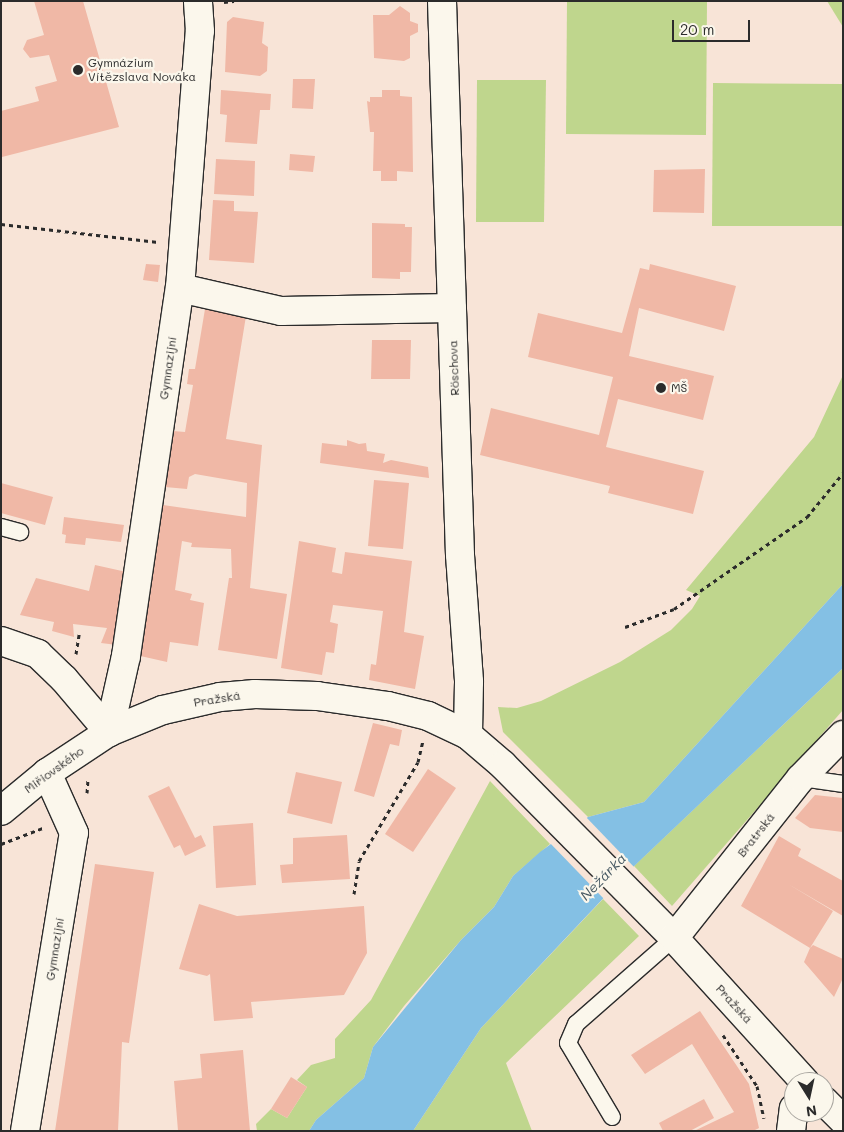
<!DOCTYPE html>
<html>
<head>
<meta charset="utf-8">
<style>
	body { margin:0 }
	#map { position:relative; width:844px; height:1132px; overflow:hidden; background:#f8e4d7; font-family:Mali,sans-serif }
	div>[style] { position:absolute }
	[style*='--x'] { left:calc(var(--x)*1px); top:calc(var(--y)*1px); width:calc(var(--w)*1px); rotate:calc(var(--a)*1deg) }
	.green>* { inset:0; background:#bfd68d }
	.water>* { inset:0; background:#84c0e4 }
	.pier>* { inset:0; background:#f8e4d7 }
	.building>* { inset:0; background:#f0b8a6 }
	.path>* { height:3px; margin-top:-1.5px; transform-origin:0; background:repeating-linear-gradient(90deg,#2b2b2b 0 4px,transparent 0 8px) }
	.roads { filter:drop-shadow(1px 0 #2b2b2b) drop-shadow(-1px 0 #2b2b2b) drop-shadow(0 1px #2b2b2b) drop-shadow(0 -1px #2b2b2b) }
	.lane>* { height:16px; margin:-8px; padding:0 8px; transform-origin:8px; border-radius:8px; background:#fbf7ec }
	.street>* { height:28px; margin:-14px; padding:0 14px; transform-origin:14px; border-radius:14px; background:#fbf7ec }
	.dots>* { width:14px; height:14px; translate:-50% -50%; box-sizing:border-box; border:2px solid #fbf7ec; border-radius:50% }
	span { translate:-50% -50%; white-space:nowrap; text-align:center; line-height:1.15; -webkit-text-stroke:4.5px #fbf7ec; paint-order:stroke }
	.poi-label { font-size:12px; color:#2b2b2b }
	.left { translate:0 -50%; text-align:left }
	.street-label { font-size:12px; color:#2b2b2b }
	.water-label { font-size:14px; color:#465862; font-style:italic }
	.frame { position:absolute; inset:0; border:2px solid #2b2b2b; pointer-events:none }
	.north { position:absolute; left:784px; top:1072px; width:50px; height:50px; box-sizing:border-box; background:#fbf7ec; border:1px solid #a8a59f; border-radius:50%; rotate:170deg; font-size:14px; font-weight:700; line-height:20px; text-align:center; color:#2b2b2b }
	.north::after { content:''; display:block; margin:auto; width:18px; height:22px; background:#2b2b2b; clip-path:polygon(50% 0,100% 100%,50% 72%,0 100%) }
	.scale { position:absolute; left:672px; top:20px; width:78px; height:22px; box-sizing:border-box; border:2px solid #2b2b2b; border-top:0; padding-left:6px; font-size:15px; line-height:18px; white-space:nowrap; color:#2b2b2b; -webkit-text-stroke:4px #fbf7ec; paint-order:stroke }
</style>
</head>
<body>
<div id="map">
	<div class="green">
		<i style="clip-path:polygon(567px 1px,707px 1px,706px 135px,566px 134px)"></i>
		<i style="clip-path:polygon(827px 1px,843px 1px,843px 27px)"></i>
		<i style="clip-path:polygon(477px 80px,546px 80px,544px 222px,476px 222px)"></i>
		<i style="clip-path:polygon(713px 83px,843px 84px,843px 226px,712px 226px)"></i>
		<i style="clip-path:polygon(843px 375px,843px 584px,644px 802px,588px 817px,503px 732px,498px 707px,517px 708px,541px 701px,620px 662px,671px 630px,692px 609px,700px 596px,686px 590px,814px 437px)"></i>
		<i style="clip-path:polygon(843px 668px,843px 710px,672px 906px,634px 866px)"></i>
		<i style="clip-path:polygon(490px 781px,550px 844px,513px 876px,494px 907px,461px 940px,404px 1006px,373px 1047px,364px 1078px,316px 1120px,309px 1131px,257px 1131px,256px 1124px,271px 1109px,287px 1118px,307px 1087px,297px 1080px,311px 1065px,335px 1058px,335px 1039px,371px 1000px)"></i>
		<i style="clip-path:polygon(603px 899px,639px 936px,506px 1063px,532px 1131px,413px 1131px,481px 1028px)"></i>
	</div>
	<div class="water">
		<i style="clip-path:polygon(843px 584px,843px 668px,630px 870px,481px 1028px,413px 1131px,309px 1131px,316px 1120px,364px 1078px,373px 1047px,461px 940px,494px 907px,513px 876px,540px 852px,588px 817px,644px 802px)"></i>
	</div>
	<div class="pier">
		<i style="clip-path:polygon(585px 816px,635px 868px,605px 900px,549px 842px)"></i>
	</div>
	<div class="building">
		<i style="clip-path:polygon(34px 1px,83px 1px,119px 127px,2px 157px,1px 111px,39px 101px,35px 87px,57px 81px,49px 55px,30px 58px,23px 49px,27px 40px,44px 35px)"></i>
		<i style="clip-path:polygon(400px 6px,410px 13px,410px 21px,418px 24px,418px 32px,410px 36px,410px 58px,404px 61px,374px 58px,373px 15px,389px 15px)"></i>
		<i style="clip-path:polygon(233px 17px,264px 22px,262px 43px,268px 47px,267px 71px,260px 76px,225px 72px,227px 22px)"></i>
		<i style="clip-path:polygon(293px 79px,315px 79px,313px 109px,292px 108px)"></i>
		<i style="clip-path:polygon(221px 90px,271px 94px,270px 110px,260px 110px,257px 144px,225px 142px,227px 115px,220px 114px)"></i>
		<i style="clip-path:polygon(382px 90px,400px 90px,400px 96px,412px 97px,413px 172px,397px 171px,397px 181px,381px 181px,381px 171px,373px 171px,374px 132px,370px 132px,367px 101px,370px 102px,370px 97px,382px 97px)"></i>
		<i style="clip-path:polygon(290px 154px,315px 156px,313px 172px,289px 170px)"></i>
		<i style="clip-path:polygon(216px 159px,255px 161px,254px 196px,214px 194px)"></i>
		<i style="clip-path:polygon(705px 169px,704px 213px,653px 212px,654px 170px)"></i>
		<i style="clip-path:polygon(213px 200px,234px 201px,234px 211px,258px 212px,254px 263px,209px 260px)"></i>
		<i style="clip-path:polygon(372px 223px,405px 224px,405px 227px,412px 227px,411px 272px,400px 272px,400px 279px,372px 278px)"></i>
		<i style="clip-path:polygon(146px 264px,160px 265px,158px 282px,143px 280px)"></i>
		<i style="clip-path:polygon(650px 264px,736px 286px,724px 331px,639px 308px,629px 356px,714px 376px,703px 420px,618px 399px,606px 447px,704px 471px,693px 514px,608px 493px,610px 486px,480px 455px,491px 408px,599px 435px,613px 377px,528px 357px,538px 313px,622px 333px,640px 268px,649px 270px)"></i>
		<i style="clip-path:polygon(205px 309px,246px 316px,226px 439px,262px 445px,250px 588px,287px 594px,277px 659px,218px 650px,229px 578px,232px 578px,231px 549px,191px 547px,192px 543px,182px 541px,175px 590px,192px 594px,190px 600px,204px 603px,198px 646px,170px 642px,167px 662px,136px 655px,163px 505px,246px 517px,247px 483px,195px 474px,189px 477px,187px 489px,165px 487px,173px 431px,185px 432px,193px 385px,187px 384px,189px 369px,195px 369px)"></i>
		<i style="clip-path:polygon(372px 340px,411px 340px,410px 379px,371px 379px)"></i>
		<i style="clip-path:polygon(347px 440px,359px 444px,366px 443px,367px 451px,385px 454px,383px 463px,391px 460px,428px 467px,429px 478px,320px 463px,322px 443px,347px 446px)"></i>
		<i style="clip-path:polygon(374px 480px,409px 483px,403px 549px,368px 546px)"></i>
		<i style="clip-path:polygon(1px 483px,53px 497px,45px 525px,1px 513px)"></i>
		<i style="clip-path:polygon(64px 517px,124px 525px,121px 542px,86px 538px,85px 545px,65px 543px,66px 535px,62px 534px)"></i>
		<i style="clip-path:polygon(299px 541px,336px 548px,332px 572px,342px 574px,345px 552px,412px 561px,404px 632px,424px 636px,415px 689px,369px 680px,371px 664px,376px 665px,383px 611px,333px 605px,330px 622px,338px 624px,334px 653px,326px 652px,322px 675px,281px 668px)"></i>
		<i style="clip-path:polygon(95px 565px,131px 573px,117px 645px,101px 643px,107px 628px,73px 624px,74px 637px,52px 631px,54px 622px,20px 615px,36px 578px,89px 591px)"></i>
		<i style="clip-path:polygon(373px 723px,402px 730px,399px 746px,390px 744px,374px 797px,354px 791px)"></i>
		<i style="clip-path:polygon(428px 769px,456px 788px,413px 852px,385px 834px)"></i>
		<i style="clip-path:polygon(296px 772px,342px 782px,332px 824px,287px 813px)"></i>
		<i style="clip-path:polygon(169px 786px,195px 838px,201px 835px,206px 846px,185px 856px,180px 845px,174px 848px,148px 796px)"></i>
		<i style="clip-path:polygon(815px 795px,843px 798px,843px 832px,810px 828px,795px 818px)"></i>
		<i style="clip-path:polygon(253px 823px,256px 885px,216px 888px,213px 826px)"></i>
		<i style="clip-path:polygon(347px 835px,350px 879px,282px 883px,280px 865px,293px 864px,293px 838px)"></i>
		<i style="clip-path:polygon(779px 836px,801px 849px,798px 856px,843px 881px,843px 916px,788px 884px,833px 911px,810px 948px,813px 945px,843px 959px,843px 978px,834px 997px,804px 962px,810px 948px,741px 906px)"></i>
		<i style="clip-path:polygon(95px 864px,154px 872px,129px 1043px,122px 1042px,118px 1131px,55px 1131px)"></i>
		<i style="clip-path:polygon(199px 904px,237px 916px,364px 906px,367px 953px,344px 995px,251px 1002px,253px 1018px,214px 1021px,210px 974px,207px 976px,179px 969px)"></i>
		<i style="clip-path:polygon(700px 1011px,749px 1084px,759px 1128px,753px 1131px,694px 1131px,734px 1112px,692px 1044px,645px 1074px,631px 1055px)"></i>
		<i style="clip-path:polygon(243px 1050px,250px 1131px,178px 1131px,174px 1081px,202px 1078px,200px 1054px)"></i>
		<i style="clip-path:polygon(291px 1077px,307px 1087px,287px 1118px,271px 1109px)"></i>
		<i style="clip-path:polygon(704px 1099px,714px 1118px,690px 1131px,663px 1131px,659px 1123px)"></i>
	</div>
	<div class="path">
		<i style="--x:224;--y:2;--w:10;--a:-6"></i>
		<i style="--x:1;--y:224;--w:158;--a:6.5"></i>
		<i style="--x:625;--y:627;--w:52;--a:-20.2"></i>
		<i style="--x:674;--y:609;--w:162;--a:-34.7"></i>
		<i style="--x:807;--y:517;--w:57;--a:-50.7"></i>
		<i style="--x:76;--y:654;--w:20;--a:-81"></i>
		<i style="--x:87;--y:793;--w:14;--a:-86"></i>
		<i style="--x:1;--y:844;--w:45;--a:-20.9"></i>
		<i style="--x:354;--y:894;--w:33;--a:-81"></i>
		<i style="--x:359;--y:861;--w:115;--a:-59.2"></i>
		<i style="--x:418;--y:762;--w:22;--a:-77"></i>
		<i style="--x:723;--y:1035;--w:61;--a:56.3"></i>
		<i style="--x:757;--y:1086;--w:33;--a:78"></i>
	</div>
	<div class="roads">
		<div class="lane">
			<i style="--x:1;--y:527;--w:20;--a:15"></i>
			<i style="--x:801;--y:778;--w:42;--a:8.1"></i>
			<i style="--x:612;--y:1117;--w:86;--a:-120.7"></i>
			<i style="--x:568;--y:1043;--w:21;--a:-67"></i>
			<i style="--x:576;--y:1024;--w:130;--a:-41.3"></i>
		</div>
		<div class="street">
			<i style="--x:442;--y:1;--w:554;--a:88.14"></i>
			<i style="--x:460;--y:555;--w:127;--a:85.9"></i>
			<i style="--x:469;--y:682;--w:53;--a:91.1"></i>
			<i style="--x:180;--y:288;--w:104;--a:12.8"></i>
			<i style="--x:281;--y:311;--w:171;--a:-1"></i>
			<i style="--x:1;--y:641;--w:39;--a:19"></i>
			<i style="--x:38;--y:654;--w:36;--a:44"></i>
			<i style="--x:64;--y:679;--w:70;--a:49.7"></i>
			<i style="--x:109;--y:732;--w:78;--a:-77.4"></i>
			<i style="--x:126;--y:656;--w:372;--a:-81.7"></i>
			<i style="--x:180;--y:288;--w:258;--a:-85.6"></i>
			<i style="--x:200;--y:31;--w:30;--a:-94"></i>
			<i style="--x:1;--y:811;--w:60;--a:-39.6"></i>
			<i style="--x:47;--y:773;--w:74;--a:-33.5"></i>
			<i style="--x:109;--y:732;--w:58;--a:-22.2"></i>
			<i style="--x:163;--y:710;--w:58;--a:-12.8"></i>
			<i style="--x:220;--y:697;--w:35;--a:-5"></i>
			<i style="--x:255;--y:694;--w:62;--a:1.8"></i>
			<i style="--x:317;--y:696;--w:72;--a:8"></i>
			<i style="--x:388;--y:706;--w:41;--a:14"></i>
			<i style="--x:428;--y:716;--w:44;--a:25.4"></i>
			<i style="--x:468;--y:735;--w:46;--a:40.6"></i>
			<i style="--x:503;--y:765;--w:243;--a:45.3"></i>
			<i style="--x:674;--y:938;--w:195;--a:47.7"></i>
			<i style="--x:674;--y:938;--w:204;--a:-51.6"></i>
			<i style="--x:801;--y:778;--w:60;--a:-45.7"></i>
			<i style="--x:824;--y:1101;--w:27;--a:45"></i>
			<i style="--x:25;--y:1131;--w:302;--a:-80.7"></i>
			<i style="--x:74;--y:833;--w:66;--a:-114.2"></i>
			<i style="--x:791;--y:1131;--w:23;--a:-83"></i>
		</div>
	</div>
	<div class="dots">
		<i style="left:78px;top:70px;background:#2b2b2b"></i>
		<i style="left:661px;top:388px;background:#2b2b2b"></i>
	</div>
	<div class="poi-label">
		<span class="left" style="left:88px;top:70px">Gymnázium<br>Vítězslava Nováka</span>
		<span class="left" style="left:671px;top:388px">MŠ</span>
	</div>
	<div class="street-label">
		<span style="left:168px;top:368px;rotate:-82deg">Gymnazijní</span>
		<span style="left:454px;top:368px;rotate:-92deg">Röschova</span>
		<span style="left:217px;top:699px;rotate:-9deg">Pražská</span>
		<span style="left:54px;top:770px;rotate:-36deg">Miřiovského</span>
		<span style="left:756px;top:835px;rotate:-52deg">Bratrská</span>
		<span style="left:55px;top:949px;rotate:-81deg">Gymnazijní</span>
		<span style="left:734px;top:1004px;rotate:48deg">Pražská</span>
	</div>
	<div class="water-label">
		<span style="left:603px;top:877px;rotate:-46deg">Nežárka</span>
	</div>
	<div class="frame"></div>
	<div class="north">N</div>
	<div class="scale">20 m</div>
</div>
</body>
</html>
